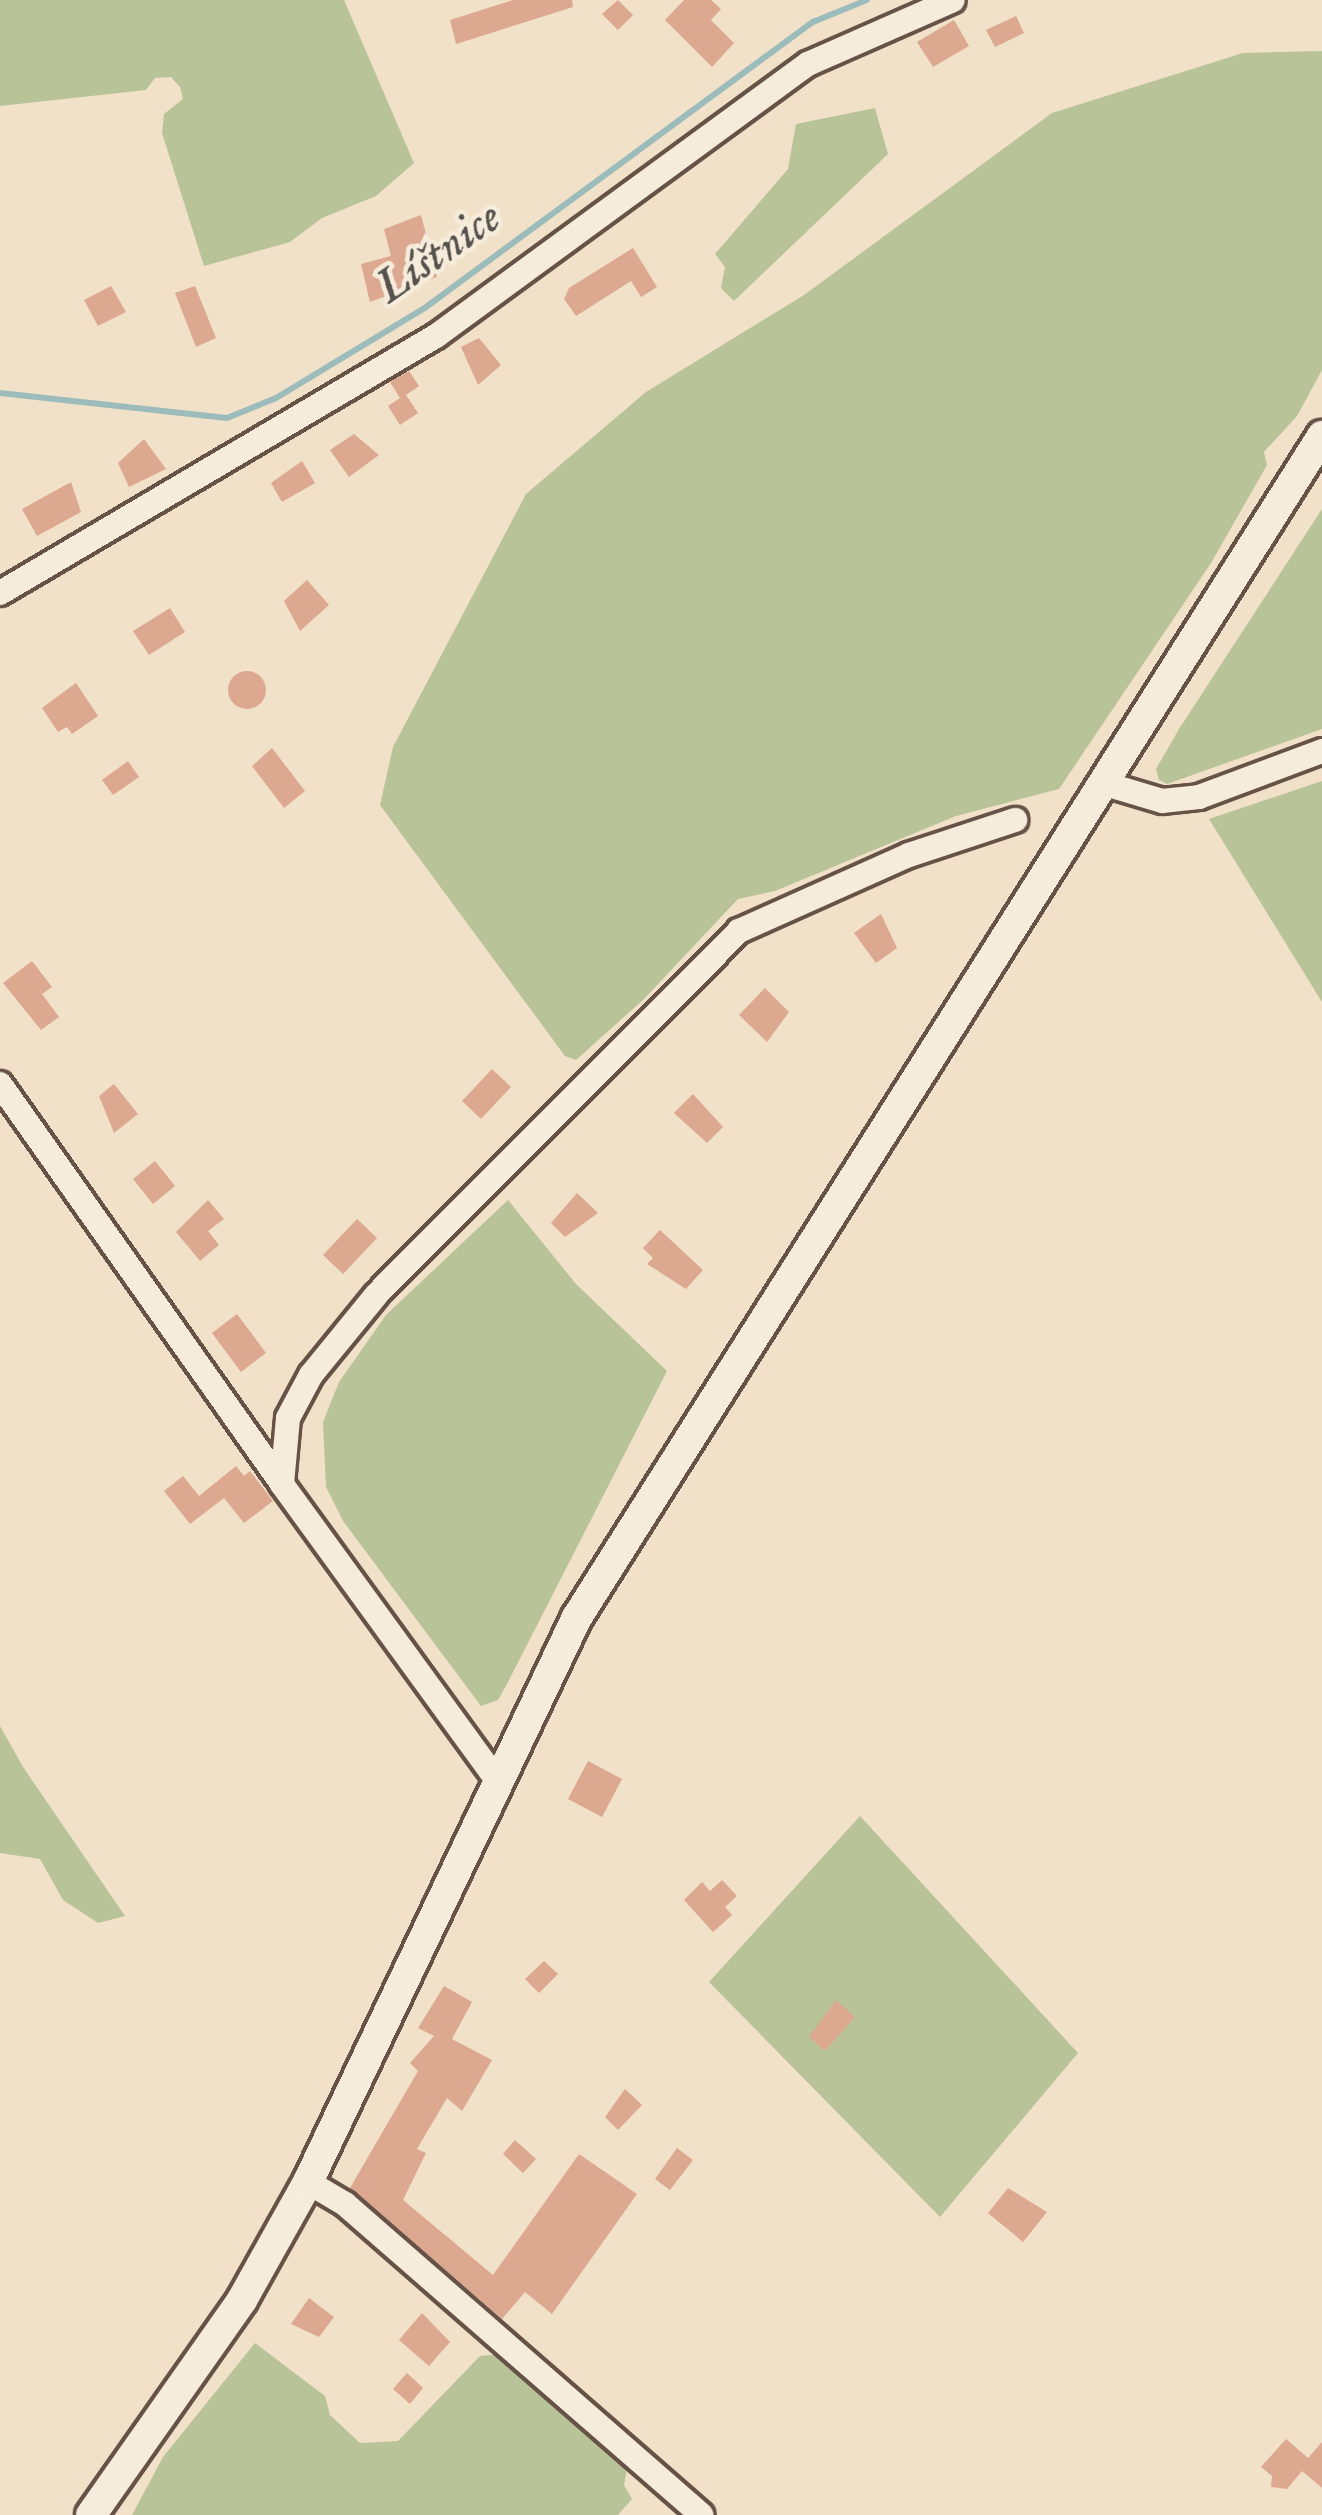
<!DOCTYPE html>
<html>
<head>
<meta charset="utf-8">
<style>
	body { margin:0 }
	#map { position:relative; width:1322px; height:2515px; overflow:hidden; background:#f1e1c8; font-family:"IM FELL English",serif }
	div>[style] { position:absolute }
	[style*='--x'] { left:calc(var(--x)*1px); top:calc(var(--y)*1px); width:calc(var(--w)*1px); rotate:calc(var(--a)*1deg) }
	.green>* { inset:0; background:#b8c398 }
	.stream>* { height:6px; margin:-3px; padding:0 3px; transform-origin:3px; border-radius:3px; background:#9cbcbc }
	.building>* { inset:0; background:#dca88f }
	.round { border-radius:50% }
	.roads { filter:drop-shadow(3px 0 #665247) drop-shadow(-3px 0 #665247) drop-shadow(0 3px #665247) drop-shadow(0 -3px #665247) }
	.minor>* { height:24px; margin:-12px; padding:0 12px; transform-origin:12px; border-radius:12px; background:#f6ecdb }
	.tertiary>* { height:30px; margin:-15px; padding:0 15px; transform-origin:15px; border-radius:15px; background:#f6ecdb }
	span { translate:-50% -50%; white-space:nowrap; text-align:center; line-height:1.15; -webkit-text-stroke:9px #f6ecdb; paint-order:stroke }
	.water-label { font-size:48px; color:#55514c; font-style:italic }
</style>
</head>
<body>
<div id="map">
	<div class="green">
		<i style="clip-path:polygon(0 0,344px 0,414px 163px,376px 196px,322px 218px,290px 242px,204px 266px,162px 133px,164px 114px,183px 99px,180px 87px,171px 77px,155px 78px,146px 90px,0 106px)"></i>
		<i style="clip-path:polygon(1322px 51px,1322px 370px,1297px 416px,1264px 452px,1267px 465px,1211px 563px,1059px 789px,956px 816px,775px 891px,738px 899px,644px 999px,576px 1060px,565px 1056px,380px 805px,393px 747px,526px 494px,646px 392px,804px 295px,1052px 113px,1243px 53px)"></i>
		<i style="clip-path:polygon(875px 108px,888px 154px,734px 301px,721px 288px,725px 267px,715px 254px,788px 169px,796px 124px)"></i>
		<i style="clip-path:polygon(1322px 509px,1322px 729px,1167px 784px,1159px 780px,1156px 769px,1179px 729px)"></i>
		<i style="clip-path:polygon(1322px 781px,1322px 1002px,1209px 819px)"></i>
		<i style="clip-path:polygon(508px 1200px,576px 1284px,667px 1371px,507px 1684px,498px 1700px,481px 1706px,343px 1521px,326px 1487px,323px 1422px,339px 1382px,386px 1315px)"></i>
		<i style="clip-path:polygon(0 1726px,23px 1767px,125px 1916px,98px 1923px,63px 1900px,40px 1859px,0 1853px)"></i>
		<i style="clip-path:polygon(860px 1816px,1078px 2053px,940px 2217px,709px 1982px)"></i>
		<i style="clip-path:polygon(255px 2343px,325px 2396px,330px 2415px,360px 2443px,398px 2441px,480px 2356px,500px 2354px,628px 2463px,624px 2485px,632px 2499px,618px 2515px,132px 2515px,163px 2457px)"></i>
	</div>
	<div class="stream">
		<i style="--x:0;--y:393;--w:228;--a:6.3"></i>
		<i style="--x:227;--y:418;--w:53;--a:-22.2"></i>
		<i style="--x:276;--y:398;--w:175;--a:-31.2"></i>
		<i style="--x:426;--y:307;--w:481;--a:-36.4"></i>
		<i style="--x:813;--y:22;--w:58;--a:-22.2"></i>
	</div>
	<div class="building">
		<i style="clip-path:polygon(513px 0,572px 0,573px 7px,456px 44px,450px 20px)"></i>
		<i style="clip-path:polygon(618px 0,633px 15px,618px 30px,602px 14px)"></i>
		<i style="clip-path:polygon(684px 0,711px 0,721px 9px,711px 20px,734px 43px,712px 67px,665px 20px)"></i>
		<i style="clip-path:polygon(1016px 16px,1024px 33px,995px 47px,986px 30px)"></i>
		<i style="clip-path:polygon(954px 20px,969px 46px,933px 67px,917px 42px)"></i>
		<i style="clip-path:polygon(421px 215px,437px 277px,370px 302px,361px 264px,391px 256px,384px 229px)"></i>
		<i style="clip-path:polygon(633px 248px,657px 287px,641px 297px,631px 281px,576px 316px,564px 299px,569px 288px)"></i>
		<i style="clip-path:polygon(111px 286px,126px 312px,98px 326px,84px 300px)"></i>
		<i style="clip-path:polygon(195px 286px,216px 338px,196px 347px,175px 293px)"></i>
		<i style="clip-path:polygon(479px 338px,501px 365px,478px 385px,461px 347px)"></i>
		<i style="clip-path:polygon(409px 371px,419px 386px,406px 395px,418px 413px,400px 425px,388px 406px,400px 398px,390px 382px)"></i>
		<i style="clip-path:polygon(354px 434px,379px 455px,349px 477px,330px 450px)"></i>
		<i style="clip-path:polygon(144px 439px,166px 469px,129px 487px,118px 463px)"></i>
		<i style="clip-path:polygon(302px 461px,315px 483px,282px 502px,271px 483px)"></i>
		<i style="clip-path:polygon(71px 482px,81px 512px,37px 536px,22px 509px)"></i>
		<i style="clip-path:polygon(307px 580px,329px 605px,300px 631px,284px 601px)"></i>
		<i style="clip-path:polygon(170px 608px,185px 632px,149px 655px,133px 631px)"></i>
		<i class="round" style="left:228px;top:671px;width:38px;height:38px"></i>
		<i style="clip-path:polygon(76px 683px,98px 716px,72px 734px,67px 727px,58px 732px,42px 708px)"></i>
		<i style="clip-path:polygon(272px 748px,305px 791px,284px 808px,252px 766px)"></i>
		<i style="clip-path:polygon(128px 761px,139px 777px,113px 795px,102px 780px)"></i>
		<i style="clip-path:polygon(881px 914px,897px 948px,876px 963px,854px 933px)"></i>
		<i style="clip-path:polygon(32px 961px,52px 987px,42px 994px,59px 1017px,41px 1030px,3px 983px)"></i>
		<i style="clip-path:polygon(765px 988px,789px 1012px,767px 1042px,739px 1015px)"></i>
		<i style="clip-path:polygon(492px 1069px,511px 1087px,481px 1119px,462px 1101px)"></i>
		<i style="clip-path:polygon(114px 1084px,138px 1114px,114px 1133px,99px 1096px)"></i>
		<i style="clip-path:polygon(693px 1094px,723px 1127px,707px 1143px,674px 1113px)"></i>
		<i style="clip-path:polygon(155px 1161px,175px 1186px,153px 1204px,133px 1179px)"></i>
		<i style="clip-path:polygon(577px 1193px,598px 1213px,565px 1237px,551px 1223px)"></i>
		<i style="clip-path:polygon(208px 1200px,224px 1219px,208px 1231px,219px 1245px,200px 1261px,176px 1232px)"></i>
		<i style="clip-path:polygon(357px 1219px,377px 1238px,343px 1274px,323px 1255px)"></i>
		<i style="clip-path:polygon(660px 1230px,703px 1270px,686px 1289px,647px 1264px,653px 1258px,643px 1248px)"></i>
		<i style="clip-path:polygon(237px 1314px,266px 1353px,241px 1372px,212px 1333px)"></i>
		<i style="clip-path:polygon(236px 1466px,244px 1476px,250px 1471px,273px 1501px,244px 1523px,224px 1498px,190px 1524px,164px 1491px,183px 1476px,199px 1496px)"></i>
		<i style="clip-path:polygon(588px 1761px,622px 1779px,602px 1817px,568px 1799px)"></i>
		<i style="clip-path:polygon(722px 1880px,737px 1896px,725px 1907px,732px 1915px,713px 1932px,684px 1900px,702px 1882px,710px 1891px)"></i>
		<i style="clip-path:polygon(544px 1961px,558px 1974px,539px 1993px,525px 1979px)"></i>
		<i style="clip-path:polygon(444px 1986px,472px 2002px,452px 2039px,492px 2060px,462px 2111px,447px 2098px,417px 2149px,426px 2153px,403px 2200px,493px 2275px,579px 2154px,637px 2194px,552px 2314px,525px 2292px,502px 2319px,350px 2188px,418px 2071px,410px 2063px,434px 2036px,418px 2028px)"></i>
		<i style="clip-path:polygon(836px 2000px,855px 2017px,825px 2051px,809px 2037px)"></i>
		<i style="clip-path:polygon(625px 2089px,642px 2105px,618px 2130px,605px 2117px)"></i>
		<i style="clip-path:polygon(515px 2140px,536px 2159px,523px 2173px,503px 2154px)"></i>
		<i style="clip-path:polygon(677px 2148px,693px 2160px,670px 2190px,655px 2179px)"></i>
		<i style="clip-path:polygon(1008px 2188px,1047px 2212px,1023px 2242px,988px 2213px)"></i>
		<i style="clip-path:polygon(309px 2298px,334px 2317px,319px 2337px,291px 2324px)"></i>
		<i style="clip-path:polygon(422px 2313px,450px 2342px,429px 2366px,399px 2340px)"></i>
		<i style="clip-path:polygon(407px 2373px,423px 2388px,410px 2404px,393px 2389px)"></i>
		<i style="clip-path:polygon(1286px 2439px,1308px 2458px,1322px 2442px,1322px 2488px,1302px 2471px,1287px 2489px,1271px 2487px,1272px 2476px,1261px 2467px)"></i>
	</div>
	<div class="roads">
		<div class="minor">
			<i style="--x:0;--y:593;--w:506;--a:-30.52"></i>
			<i style="--x:436;--y:336;--w:461;--a:-36.2"></i>
			<i style="--x:808;--y:64;--w:158;--a:-23.8"></i>
			<i style="--x:1102;--y:783;--w:63;--a:16.7"></i>
			<i style="--x:1162;--y:801;--w:37;--a:-6"></i>
			<i style="--x:1199;--y:797;--w:131;--a:-20.5"></i>
			<i style="--x:0;--y:1084;--w:489;--a:54.8"></i>
			<i style="--x:494;--y:1776;--w:361;--a:-126"></i>
			<i style="--x:282;--y:1484;--w:66;--a:-84.8"></i>
			<i style="--x:288;--y:1418;--w:49;--a:-61.9"></i>
			<i style="--x:311;--y:1375;--w:104;--a:-50.8"></i>
			<i style="--x:377;--y:1294;--w:513;--a:-45.08"></i>
			<i style="--x:739;--y:931;--w:186;--a:-24.1"></i>
			<i style="--x:909;--y:855;--w:112;--a:-18.3"></i>
			<i style="--x:308;--y:2182;--w:43;--a:30.7"></i>
			<i style="--x:345;--y:2204;--w:473;--a:41.1"></i>
		</div>
		<div class="tertiary">
			<i style="--x:91;--y:2515;--w:263;--a:-54.9"></i>
			<i style="--x:242;--y:2300;--w:135;--a:-60.8"></i>
			<i style="--x:308;--y:2182;--w:624;--a:-64.54"></i>
			<i style="--x:576;--y:1619;--w:1399;--a:-57.76"></i>
		</div>
	</div>
	<div class="water-label">
		<span style="left:439px;top:254px;rotate:-35deg">Líštnice</span>
	</div>
</div>
</body>
</html>
